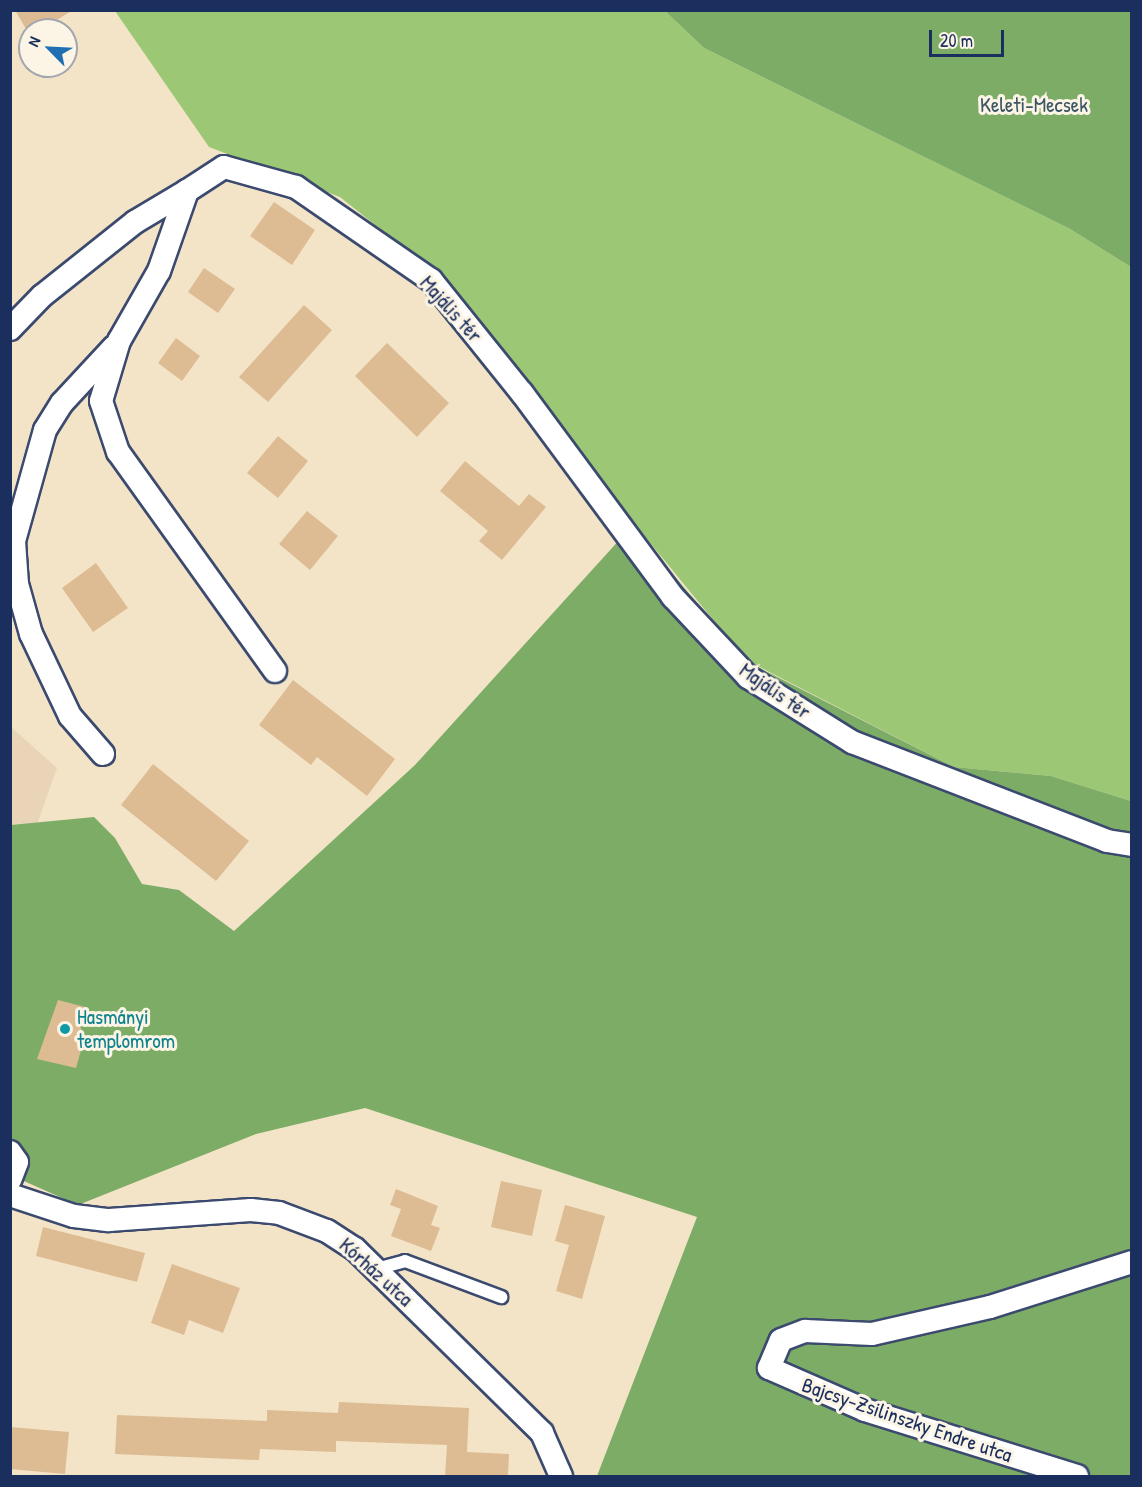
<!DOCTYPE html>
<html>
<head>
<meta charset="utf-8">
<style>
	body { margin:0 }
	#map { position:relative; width:1142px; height:1487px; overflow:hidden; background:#f3e4c8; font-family:"Patrick Hand",sans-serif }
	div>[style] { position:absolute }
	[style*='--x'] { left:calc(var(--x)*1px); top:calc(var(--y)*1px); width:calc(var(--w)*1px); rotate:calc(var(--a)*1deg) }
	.built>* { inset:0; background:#e9d4b8 }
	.green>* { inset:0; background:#9cc875 }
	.forest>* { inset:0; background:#7dac66 }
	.building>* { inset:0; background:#ddbc94 }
	.roads { filter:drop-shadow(2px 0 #3b4a6e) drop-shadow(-2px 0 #3b4a6e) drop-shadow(0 2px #3b4a6e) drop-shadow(0 -2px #3b4a6e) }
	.service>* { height:12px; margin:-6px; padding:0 6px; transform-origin:6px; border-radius:6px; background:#fff }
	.minor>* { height:22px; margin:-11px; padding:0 11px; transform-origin:11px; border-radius:11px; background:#fff }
	.dots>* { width:16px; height:16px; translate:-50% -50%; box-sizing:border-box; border:3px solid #fcf5e5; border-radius:50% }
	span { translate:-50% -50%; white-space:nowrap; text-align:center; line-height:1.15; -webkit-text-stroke:6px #fcf5e5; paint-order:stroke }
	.park-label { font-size:21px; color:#3b5564 }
	.street-label { font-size:21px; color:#1b2f5e }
	.culture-label { font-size:21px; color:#0d838f }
	.left { translate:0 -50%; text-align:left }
	.frame { position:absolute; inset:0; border:12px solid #1b2f5e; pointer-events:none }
	.north { position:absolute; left:18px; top:18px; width:60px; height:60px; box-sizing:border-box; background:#fcf5e5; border:2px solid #a2a6af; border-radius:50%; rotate:294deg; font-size:16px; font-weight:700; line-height:24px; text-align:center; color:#1b2f5e }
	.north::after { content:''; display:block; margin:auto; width:21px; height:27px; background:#1f6fb2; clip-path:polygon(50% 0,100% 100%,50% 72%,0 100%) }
	.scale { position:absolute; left:929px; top:30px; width:75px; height:27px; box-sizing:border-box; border:3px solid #1b2f5e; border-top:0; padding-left:8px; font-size:18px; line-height:21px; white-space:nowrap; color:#1b2f5e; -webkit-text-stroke:4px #fcf5e5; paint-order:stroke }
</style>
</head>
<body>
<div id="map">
	<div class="built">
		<i style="clip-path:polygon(11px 727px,57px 768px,11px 898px)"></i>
	</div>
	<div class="green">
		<i style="clip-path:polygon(115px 11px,665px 11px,704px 48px,1070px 229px,1131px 267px,1131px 801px,1051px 776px,954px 767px,746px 660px,418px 259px,340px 197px,209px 147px)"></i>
	</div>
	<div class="forest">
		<i style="clip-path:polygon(665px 11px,1131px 11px,1131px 267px,1070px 229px,704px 48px)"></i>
		<i style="clip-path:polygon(632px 526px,746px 661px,954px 767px,1051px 776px,1131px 801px,1131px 1476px,597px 1476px,697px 1217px,365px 1108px,256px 1134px,78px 1205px,17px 1178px,11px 1147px,11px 825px,94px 817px,115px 838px,142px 884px,179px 890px,234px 931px,415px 765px)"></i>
	</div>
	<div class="building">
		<i style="clip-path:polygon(15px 10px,73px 10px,41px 30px,30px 30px,30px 36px)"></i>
		<i style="clip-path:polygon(274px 202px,315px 230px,292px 265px,250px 236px)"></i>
		<i style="clip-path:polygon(204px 268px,235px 289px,218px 313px,188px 292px)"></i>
		<i style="clip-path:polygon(304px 305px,332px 330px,268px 402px,239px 377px)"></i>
		<i style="clip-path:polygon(176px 338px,200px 356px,182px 381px,158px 363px)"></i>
		<i style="clip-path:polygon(387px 343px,449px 403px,417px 437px,355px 376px)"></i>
		<i style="clip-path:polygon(278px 436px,308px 461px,278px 498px,247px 473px)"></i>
		<i style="clip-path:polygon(465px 461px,519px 506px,529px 494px,546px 507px,502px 560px,479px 541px,488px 531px,440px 491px)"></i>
		<i style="clip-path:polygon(307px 511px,338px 536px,310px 570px,279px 544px)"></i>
		<i style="clip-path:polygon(96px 563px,128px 608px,93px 632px,62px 588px)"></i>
		<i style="clip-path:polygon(293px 680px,395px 759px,367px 796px,317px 757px,311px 765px,259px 725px)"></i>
		<i style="clip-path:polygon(153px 764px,249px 841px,216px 881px,121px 805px)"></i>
		<i style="clip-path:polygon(58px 1000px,85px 1007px,85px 1020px,78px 1023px,85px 1036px,76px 1068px,37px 1059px)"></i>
		<i style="clip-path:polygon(501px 1181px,542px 1190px,532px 1236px,491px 1227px)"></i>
		<i style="clip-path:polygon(396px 1189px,438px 1206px,431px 1225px,440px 1228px,431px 1251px,391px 1236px,401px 1209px,390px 1205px)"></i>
		<i style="clip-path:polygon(565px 1205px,605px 1216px,582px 1299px,556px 1291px,569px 1245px,555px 1241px)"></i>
		<i style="clip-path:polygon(43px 1227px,145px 1253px,137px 1282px,36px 1256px)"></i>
		<i style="clip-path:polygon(172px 1264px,240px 1288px,223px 1333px,189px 1320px,184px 1335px,151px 1323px)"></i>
		<i style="clip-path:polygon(339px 1402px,469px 1408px,467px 1452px,509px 1454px,508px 1476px,445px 1476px,447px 1445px,336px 1441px,336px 1452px,260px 1449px,259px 1460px,115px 1454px,117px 1415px,267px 1421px,267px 1410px,338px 1413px)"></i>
		<i style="clip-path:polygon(10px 1427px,69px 1432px,65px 1474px,10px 1469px)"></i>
	</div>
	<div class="roads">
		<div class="service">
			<i style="--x:376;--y:1269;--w:30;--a:-15"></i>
			<i style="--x:405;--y:1261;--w:103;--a:20.6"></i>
		</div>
		<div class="minor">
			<i style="--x:10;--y:329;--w:46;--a:-45.9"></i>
			<i style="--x:42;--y:296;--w:119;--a:-38.5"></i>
			<i style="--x:135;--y:222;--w:61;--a:-30.8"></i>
			<i style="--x:275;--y:671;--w:269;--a:-125.6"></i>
			<i style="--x:118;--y:452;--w:54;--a:-108.4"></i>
			<i style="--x:101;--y:401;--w:63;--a:-73.3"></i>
			<i style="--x:119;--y:341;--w:81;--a:-60.3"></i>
			<i style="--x:159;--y:271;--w:85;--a:-70.7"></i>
			<i style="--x:187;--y:191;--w:44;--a:-33"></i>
			<i style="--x:224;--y:167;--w:75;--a:15.5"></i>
			<i style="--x:296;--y:187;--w:164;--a:34.6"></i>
			<i style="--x:431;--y:280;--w:145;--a:51.2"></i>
			<i style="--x:522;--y:393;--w:254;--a:53.5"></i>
			<i style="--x:673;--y:597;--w:110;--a:46.8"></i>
			<i style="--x:748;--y:677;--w:123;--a:32"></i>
			<i style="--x:852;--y:742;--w:274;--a:21.2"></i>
			<i style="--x:1107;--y:841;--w:25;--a:9"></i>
			<i style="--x:103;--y:754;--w:50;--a:-131"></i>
			<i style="--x:70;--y:716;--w:91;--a:-115.4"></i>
			<i style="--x:31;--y:634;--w:52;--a:-105.6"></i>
			<i style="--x:17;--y:584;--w:43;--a:-94"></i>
			<i style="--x:14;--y:541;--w:115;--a:-74.4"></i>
			<i style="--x:45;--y:430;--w:32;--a:-58"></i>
			<i style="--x:62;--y:403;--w:76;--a:-47.1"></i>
			<i style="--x:10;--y:1152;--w:12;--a:55"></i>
			<i style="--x:17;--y:1162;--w:19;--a:111"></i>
			<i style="--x:10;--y:1195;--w:67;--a:18.2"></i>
			<i style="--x:74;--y:1216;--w:35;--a:7"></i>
			<i style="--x:109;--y:1220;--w:142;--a:-4"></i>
			<i style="--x:251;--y:1210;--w:28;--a:6"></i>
			<i style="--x:279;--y:1213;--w:51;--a:20.6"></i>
			<i style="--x:327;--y:1231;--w:33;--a:33"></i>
			<i style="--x:355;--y:1249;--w:262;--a:44.5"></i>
			<i style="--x:542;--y:1433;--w:47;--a:66.2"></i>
			<i style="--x:1077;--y:1476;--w:222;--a:-162.7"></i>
			<i style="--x:865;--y:1410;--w:105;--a:-156.4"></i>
			<i style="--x:769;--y:1368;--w:30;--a:-67"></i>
			<i style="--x:781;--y:1340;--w:26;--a:-21"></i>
			<i style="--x:805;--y:1331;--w:67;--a:2.6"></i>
			<i style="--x:872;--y:1334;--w:121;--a:-12.9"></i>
			<i style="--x:990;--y:1307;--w:149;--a:-17.6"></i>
		</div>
	</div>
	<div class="dots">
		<i style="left:65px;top:1029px;background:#0f9aa8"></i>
	</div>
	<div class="park-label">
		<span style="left:1034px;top:105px">Keleti-Mecsek</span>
	</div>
	<div class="street-label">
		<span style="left:451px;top:309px;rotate:48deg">Majális tér</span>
		<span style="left:775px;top:691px;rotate:35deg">Majális tér</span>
		<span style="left:376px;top:1272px;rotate:42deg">Kórház utca</span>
		<span style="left:907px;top:1420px;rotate:19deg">Bajcsy-Zsilinszky Endre utca</span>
	</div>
	<div class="culture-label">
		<span class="left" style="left:77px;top:1029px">Hasmányi<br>templomrom</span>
	</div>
	<div class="frame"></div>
	<div class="north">N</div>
	<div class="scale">20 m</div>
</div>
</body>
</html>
